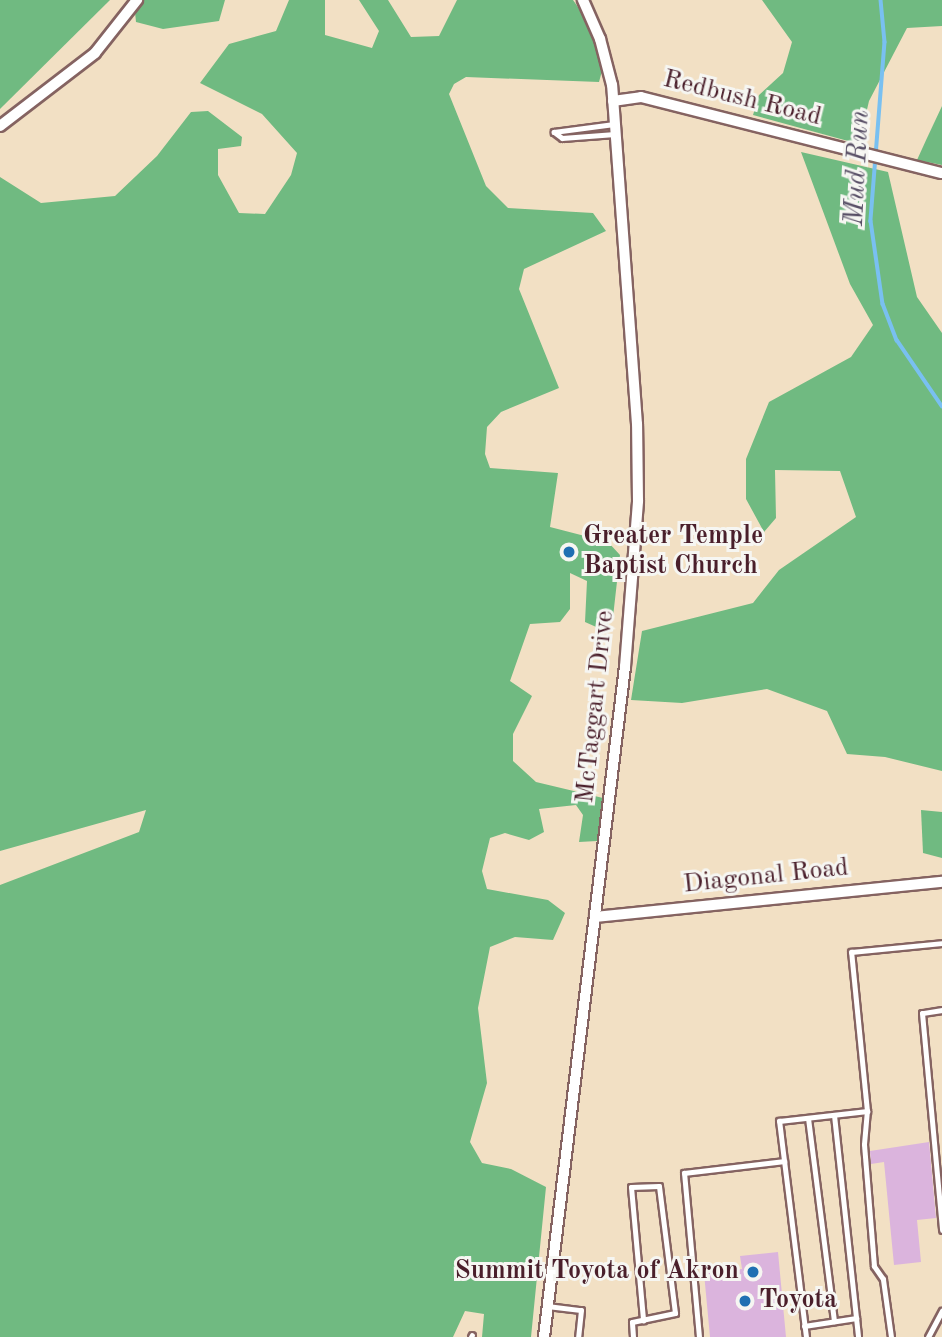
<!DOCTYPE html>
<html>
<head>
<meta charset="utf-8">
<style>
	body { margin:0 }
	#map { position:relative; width:942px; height:1337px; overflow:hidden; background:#f2e0c4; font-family:"Old Standard TT",serif }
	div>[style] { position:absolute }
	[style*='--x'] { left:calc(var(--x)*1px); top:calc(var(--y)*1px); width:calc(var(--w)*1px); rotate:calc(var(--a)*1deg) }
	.forest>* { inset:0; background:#70ba81 }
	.stream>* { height:3.5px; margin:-1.75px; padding:0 1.75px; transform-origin:1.75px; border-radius:1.75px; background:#79c0f1 }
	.building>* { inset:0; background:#dbb4dd }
	.roads { filter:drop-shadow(2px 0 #856361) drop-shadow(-2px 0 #856361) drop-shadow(0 2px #856361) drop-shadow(0 -2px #856361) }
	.service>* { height:5px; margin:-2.5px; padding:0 2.5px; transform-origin:2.5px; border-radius:2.5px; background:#fff }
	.minor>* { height:10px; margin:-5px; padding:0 5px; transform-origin:5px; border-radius:5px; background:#fff }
	.dots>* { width:19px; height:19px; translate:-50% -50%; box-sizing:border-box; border:4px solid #f6f6f2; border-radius:50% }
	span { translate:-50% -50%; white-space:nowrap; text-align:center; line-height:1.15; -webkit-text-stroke:6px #f6f6f2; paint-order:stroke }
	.street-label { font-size:26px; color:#4a1f2b }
	.poi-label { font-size:26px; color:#4a1f2b; font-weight:700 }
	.left { translate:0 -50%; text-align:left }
	.right { translate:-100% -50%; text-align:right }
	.water-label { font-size:28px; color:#584f66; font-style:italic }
</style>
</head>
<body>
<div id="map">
	<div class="forest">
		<i style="clip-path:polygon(0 0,110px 0,0 109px)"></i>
		<i style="clip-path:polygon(143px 0,225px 0,219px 21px,163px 29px,136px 22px,135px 12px)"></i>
		<i style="clip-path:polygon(289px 0,325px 0,325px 35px,372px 48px,379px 31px,359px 0,388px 0,411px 37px,439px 36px,457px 0,573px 0,590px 24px,602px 71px,599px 82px,466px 77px,454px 84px,449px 94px,486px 186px,508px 208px,593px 213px,606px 231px,524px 269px,519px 289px,559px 388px,501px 412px,487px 427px,485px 454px,490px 468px,558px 473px,550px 527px,608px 542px,620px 555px,613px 617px,603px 630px,585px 622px,587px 581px,570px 573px,570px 609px,560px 622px,530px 624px,510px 681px,532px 696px,513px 734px,513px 761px,536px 782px,603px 798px,597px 841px,579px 842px,583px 815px,576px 805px,539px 809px,544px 832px,529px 840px,505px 833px,490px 838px,482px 871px,487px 889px,548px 900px,565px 913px,553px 940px,515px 937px,490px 947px,478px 1008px,487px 1083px,470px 1142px,482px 1163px,511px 1169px,546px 1187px,531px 1337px,482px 1337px,484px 1314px,465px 1311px,453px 1337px,0 1337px,0 885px,139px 832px,146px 810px,0 851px,0 177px,41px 203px,115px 196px,157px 156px,191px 112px,208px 111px,242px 137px,241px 146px,218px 149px,218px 175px,239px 213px,265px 214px,291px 175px,297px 153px,262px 114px,200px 83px,229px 44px,276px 31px)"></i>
		<i style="clip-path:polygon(762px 0,942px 0,942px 26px,907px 28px,869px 101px,859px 144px,753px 115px,759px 95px,783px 73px,792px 42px)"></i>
		<i style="clip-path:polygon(942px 106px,942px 165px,917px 160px,927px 138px)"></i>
		<i style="clip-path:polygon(801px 152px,888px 172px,917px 297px,942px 333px,942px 771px,885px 757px,847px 754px,827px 711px,767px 689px,682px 703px,631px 700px,642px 631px,753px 603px,779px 570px,856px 517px,840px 471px,775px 470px,776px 518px,764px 532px,746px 499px,746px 459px,769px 402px,851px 357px,873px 325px,850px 284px)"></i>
		<i style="clip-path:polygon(921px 810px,942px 812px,942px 858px,923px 853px)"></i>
	</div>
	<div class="stream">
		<i style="--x:881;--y:0;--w:42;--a:84.6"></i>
		<i style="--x:885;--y:42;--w:180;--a:94.5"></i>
		<i style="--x:871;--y:221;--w:84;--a:81.8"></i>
		<i style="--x:883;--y:304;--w:39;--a:69"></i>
		<i style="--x:897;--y:340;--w:80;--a:55.7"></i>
	</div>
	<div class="building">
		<i style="clip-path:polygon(929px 1142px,936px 1218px,917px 1220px,921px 1262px,894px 1265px,884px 1162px,871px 1164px,870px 1151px)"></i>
		<i style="clip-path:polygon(778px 1252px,786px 1337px,710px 1337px,704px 1273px,742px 1269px,740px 1256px)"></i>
	</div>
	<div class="roads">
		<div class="service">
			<i style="--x:614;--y:124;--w:61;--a:172.4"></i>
			<i style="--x:554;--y:132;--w:10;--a:37"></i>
			<i style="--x:562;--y:138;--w:53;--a:-4.3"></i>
			<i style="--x:942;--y:1010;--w:20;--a:171"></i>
			<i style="--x:922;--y:1013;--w:218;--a:84.7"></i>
			<i style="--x:834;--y:1115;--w:223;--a:83.8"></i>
			<i style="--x:808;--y:1118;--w:205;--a:82.7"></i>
			<i style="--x:547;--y:1306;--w:34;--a:7"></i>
			<i style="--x:581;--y:1310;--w:27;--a:96"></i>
			<i style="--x:804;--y:1326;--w:53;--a:-8.7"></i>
			<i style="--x:471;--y:1337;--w:2;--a:-63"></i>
			<i style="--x:633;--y:1337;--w:15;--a:-94"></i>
			<i style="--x:632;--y:1322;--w:44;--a:-11.8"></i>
			<i style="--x:675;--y:1313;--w:128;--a:-97.2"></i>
			<i style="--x:659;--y:1186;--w:28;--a:178"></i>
			<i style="--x:631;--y:1187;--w:134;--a:84.8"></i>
			<i style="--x:699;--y:1337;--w:165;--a:-95.2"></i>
			<i style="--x:684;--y:1173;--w:101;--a:-6.8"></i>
			<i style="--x:806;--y:1337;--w:218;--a:-97.1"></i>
			<i style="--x:779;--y:1121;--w:89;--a:-6.5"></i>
			<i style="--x:891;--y:1337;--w:59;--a:-97.9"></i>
			<i style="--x:883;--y:1279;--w:16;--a:-125"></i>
			<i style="--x:874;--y:1266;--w:122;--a:-94.7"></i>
			<i style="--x:864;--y:1144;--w:33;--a:-85"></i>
			<i style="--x:867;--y:1111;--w:160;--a:-95.7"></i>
			<i style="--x:851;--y:952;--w:91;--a:-5.6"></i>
			<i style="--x:928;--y:1337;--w:30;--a:-62"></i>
		</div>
		<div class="minor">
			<i style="--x:613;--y:101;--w:28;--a:-8"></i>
			<i style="--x:641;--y:97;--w:310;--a:14.2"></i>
			<i style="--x:0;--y:126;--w:120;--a:-37.5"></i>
			<i style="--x:95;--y:53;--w:68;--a:-51.6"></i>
			<i style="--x:595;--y:917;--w:349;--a:-5.8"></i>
			<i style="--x:544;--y:1337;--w:675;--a:-83.11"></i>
			<i style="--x:625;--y:667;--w:167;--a:-85.5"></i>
			<i style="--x:638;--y:501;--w:77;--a:-90.7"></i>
			<i style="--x:637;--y:424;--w:340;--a:-94.2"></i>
			<i style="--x:612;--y:85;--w:48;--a:-104.6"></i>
			<i style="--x:600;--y:39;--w:43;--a:-113.6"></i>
		</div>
	</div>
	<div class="dots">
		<i style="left:569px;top:552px;background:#1f6fb2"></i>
		<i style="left:753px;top:1272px;background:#1f6fb2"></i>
		<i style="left:745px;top:1301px;background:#1f6fb2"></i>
	</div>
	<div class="street-label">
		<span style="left:742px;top:99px;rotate:14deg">Redbush Road</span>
		<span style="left:596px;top:707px;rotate:-84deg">McTaggart Drive</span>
		<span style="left:766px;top:877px;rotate:-6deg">Diagonal Road</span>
	</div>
	<div class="poi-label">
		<span class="left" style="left:583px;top:552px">Greater Temple<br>Baptist Church</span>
		<span class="right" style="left:739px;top:1272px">Summit Toyota of Akron</span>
		<span class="left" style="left:759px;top:1301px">Toyota</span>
	</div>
	<div class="water-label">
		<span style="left:858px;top:168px;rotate:-87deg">Mud Run</span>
	</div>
</div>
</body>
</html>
